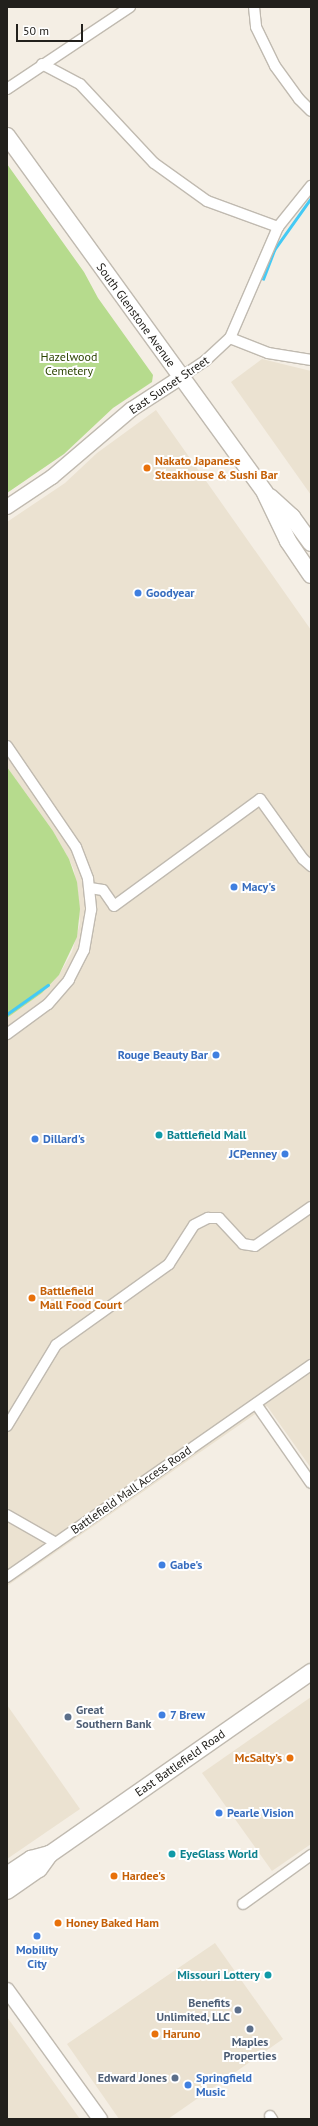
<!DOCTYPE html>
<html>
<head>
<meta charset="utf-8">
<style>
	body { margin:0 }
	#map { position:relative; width:318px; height:2126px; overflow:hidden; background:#f4eee4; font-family:"PT Sans",sans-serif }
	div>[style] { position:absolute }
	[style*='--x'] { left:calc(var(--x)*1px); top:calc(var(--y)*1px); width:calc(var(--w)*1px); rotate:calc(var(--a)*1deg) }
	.built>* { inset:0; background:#ebe2d1 }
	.green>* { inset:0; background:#b6db8d }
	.stream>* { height:2.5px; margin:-1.25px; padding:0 1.25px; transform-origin:1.25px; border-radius:1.25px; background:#44caf5 }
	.roads { filter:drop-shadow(1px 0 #c0bab0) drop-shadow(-1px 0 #c0bab0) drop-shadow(0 1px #c0bab0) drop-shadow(0 -1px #c0bab0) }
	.street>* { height:10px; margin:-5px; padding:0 5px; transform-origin:5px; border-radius:5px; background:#fff }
	.secondary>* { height:14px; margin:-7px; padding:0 7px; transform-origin:7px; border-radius:7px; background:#fff }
	.primary>* { height:16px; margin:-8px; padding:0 8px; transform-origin:8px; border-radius:8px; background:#fff }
	.dots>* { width:11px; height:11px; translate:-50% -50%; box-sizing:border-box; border:2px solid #fff; border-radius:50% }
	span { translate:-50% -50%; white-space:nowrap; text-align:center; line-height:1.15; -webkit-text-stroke:4px #fff; paint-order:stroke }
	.street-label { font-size:12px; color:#22201c }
	.park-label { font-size:12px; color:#2b4400 }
	.food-label { font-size:12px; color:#c56008; font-weight:700 }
	.left { translate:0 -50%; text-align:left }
	.right { translate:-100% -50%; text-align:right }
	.shop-label { font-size:12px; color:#366cbe; font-weight:700 }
	.culture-label { font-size:12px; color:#0d838f; font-weight:700 }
	.service-label { font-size:12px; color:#4e5e75; font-weight:700 }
	.frame { position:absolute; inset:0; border:8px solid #22201c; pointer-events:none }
	.scale { position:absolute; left:16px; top:24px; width:67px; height:18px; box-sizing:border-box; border:2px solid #22201c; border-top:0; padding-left:5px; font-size:12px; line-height:14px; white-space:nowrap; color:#22201c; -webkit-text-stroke:3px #fff; paint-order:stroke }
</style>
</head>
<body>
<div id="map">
	<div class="built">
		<i style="clip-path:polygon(262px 359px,311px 371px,311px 495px,231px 382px)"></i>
		<i style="clip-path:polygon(156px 410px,311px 630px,311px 1468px,267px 1406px,7px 1586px,7px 1018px,42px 993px,59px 975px,72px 952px,80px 923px,74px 870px,69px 859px,53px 831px,7px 767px,7px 522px,65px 483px,97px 453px)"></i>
		<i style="clip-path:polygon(311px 1697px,311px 1844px,272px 1871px,202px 1773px)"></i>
		<i style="clip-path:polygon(7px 1705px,80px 1809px,7px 1859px)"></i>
		<i style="clip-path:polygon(215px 1943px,283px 2039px,168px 2119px,119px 2119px,67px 2044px)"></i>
		<i style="clip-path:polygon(7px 2017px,80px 2119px,7px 2119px)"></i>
	</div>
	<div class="green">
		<i style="clip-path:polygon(7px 164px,84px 272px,98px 298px,153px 375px,152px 382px,113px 408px,64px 454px,7px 493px)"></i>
		<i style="clip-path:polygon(7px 767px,53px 831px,69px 859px,77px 882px,80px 909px,77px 937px,59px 975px,42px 993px,7px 1018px)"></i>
	</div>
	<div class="stream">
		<i style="--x:263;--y:279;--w:31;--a:-69"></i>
		<i style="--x:274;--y:250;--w:64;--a:-54.6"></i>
		<i style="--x:7;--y:1014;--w:50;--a:-35.3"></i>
	</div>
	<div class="roads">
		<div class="street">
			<i style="--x:254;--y:7;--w:20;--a:84"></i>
			<i style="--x:256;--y:27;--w:43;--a:64"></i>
			<i style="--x:275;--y:66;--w:41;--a:54"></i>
			<i style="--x:299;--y:99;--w:17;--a:45"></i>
			<i style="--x:42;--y:64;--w:43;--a:27.8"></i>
			<i style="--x:80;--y:84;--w:108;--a:46.9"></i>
			<i style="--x:154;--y:163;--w:65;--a:35.6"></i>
			<i style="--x:207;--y:201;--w:76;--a:20.1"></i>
			<i style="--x:7;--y:89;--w:148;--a:-33.7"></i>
			<i style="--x:230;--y:338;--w:41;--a:21.5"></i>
			<i style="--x:268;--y:353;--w:44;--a:9.2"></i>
			<i style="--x:181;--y:377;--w:29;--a:-34"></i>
			<i style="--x:205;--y:361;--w:34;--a:-43"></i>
			<i style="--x:230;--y:338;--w:121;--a:-66.6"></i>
			<i style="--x:278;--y:227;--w:53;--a:-51.2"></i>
			<i style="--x:7;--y:746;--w:122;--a:55.7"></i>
			<i style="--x:76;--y:847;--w:34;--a:69"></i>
			<i style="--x:88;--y:879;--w:31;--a:84"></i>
			<i style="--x:91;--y:910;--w:41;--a:99.9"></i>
			<i style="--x:84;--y:950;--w:34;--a:117"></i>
			<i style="--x:69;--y:980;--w:32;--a:131"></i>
			<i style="--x:48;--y:1004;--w:51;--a:143.8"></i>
			<i style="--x:90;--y:888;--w:13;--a:9"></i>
			<i style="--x:103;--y:890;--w:19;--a:55"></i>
			<i style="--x:114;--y:906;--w:181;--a:-36.2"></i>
			<i style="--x:260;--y:799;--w:74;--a:54.4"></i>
			<i style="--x:303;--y:859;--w:11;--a:41"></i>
			<i style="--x:256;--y:1404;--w:96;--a:55.2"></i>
			<i style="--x:7;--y:1426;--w:95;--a:-58.8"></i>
			<i style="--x:56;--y:1345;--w:139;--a:-35.6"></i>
			<i style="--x:169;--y:1264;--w:46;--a:-57.3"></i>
			<i style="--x:194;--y:1225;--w:16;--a:-27"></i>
			<i style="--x:208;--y:1218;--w:11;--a:0"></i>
			<i style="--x:219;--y:1218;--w:35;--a:47"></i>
			<i style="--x:243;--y:1244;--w:12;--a:9"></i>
			<i style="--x:255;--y:1246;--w:68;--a:-34.9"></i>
			<i style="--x:7;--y:1515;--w:56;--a:29.7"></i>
			<i style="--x:7;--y:1577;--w:371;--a:-34.9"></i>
			<i style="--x:243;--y:1904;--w:84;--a:-35.8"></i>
			<i style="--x:270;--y:2116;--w:4;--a:56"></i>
		</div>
		<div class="secondary">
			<i style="--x:7;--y:507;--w:54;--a:-33.7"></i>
			<i style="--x:52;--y:477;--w:105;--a:-40.4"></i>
			<i style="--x:132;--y:409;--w:59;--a:-33.1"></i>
			<i style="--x:7;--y:1990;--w:159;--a:54.2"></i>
		</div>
		<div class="primary">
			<i style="--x:7;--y:136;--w:440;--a:54.1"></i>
			<i style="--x:265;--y:493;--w:53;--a:64.4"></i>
			<i style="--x:288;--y:541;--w:41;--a:55.9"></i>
			<i style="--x:270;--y:497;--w:30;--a:42"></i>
			<i style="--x:292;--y:517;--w:32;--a:54"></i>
			<i style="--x:7;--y:1875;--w:29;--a:-34"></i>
			<i style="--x:31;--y:1859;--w:20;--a:-15"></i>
			<i style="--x:50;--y:1854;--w:318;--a:-34.9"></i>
			<i style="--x:7;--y:1891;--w:39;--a:-35"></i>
			<i style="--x:39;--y:1869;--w:19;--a:-54"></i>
		</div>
	</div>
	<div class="dots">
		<i style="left:147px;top:468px;background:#e8710a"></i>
		<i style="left:138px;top:593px;background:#3f7fe0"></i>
		<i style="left:234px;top:887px;background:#3f7fe0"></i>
		<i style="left:216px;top:1055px;background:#3f7fe0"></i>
		<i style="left:159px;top:1135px;background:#0f9aa8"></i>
		<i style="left:35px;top:1139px;background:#3f7fe0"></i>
		<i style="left:285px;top:1154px;background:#3f7fe0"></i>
		<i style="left:32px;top:1298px;background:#e8710a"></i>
		<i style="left:162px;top:1565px;background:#3f7fe0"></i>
		<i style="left:162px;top:1715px;background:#3f7fe0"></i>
		<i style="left:68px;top:1717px;background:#5c6f8a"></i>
		<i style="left:290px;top:1758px;background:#e8710a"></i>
		<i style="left:219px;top:1813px;background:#3f7fe0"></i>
		<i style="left:172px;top:1854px;background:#0f9aa8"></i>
		<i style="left:114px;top:1876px;background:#e8710a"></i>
		<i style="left:58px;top:1923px;background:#e8710a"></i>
		<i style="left:37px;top:1936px;background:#3f7fe0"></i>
		<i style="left:268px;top:1975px;background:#0f9aa8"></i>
		<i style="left:238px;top:2010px;background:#5c6f8a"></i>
		<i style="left:250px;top:2029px;background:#5c6f8a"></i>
		<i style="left:155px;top:2034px;background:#e8710a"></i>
		<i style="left:175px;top:2078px;background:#5c6f8a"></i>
		<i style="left:188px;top:2085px;background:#3f7fe0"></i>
	</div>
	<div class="street-label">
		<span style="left:136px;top:315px;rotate:54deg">South Glenstone Avenue</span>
		<span style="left:169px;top:385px;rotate:-34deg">East Sunset Street</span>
		<span style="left:131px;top:1490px;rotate:-35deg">Battlefield Mall Access Road</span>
		<span style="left:180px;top:1763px;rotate:-35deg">East Battlefield Road</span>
	</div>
	<div class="park-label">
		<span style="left:69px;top:364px">Hazelwood<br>Cemetery</span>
	</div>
	<div class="food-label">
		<span class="left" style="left:155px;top:468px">Nakato Japanese<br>Steakhouse &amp; Sushi Bar</span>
		<span class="left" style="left:40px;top:1298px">Battlefield<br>Mall Food Court</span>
		<span class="right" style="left:282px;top:1758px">McSalty’s</span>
		<span class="left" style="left:122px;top:1876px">Hardee's</span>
		<span class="left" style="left:66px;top:1923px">Honey Baked Ham</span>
		<span class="left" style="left:163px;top:2034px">Haruno</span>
	</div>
	<div class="shop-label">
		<span class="left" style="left:146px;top:593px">Goodyear</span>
		<span class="left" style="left:242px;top:887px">Macy's</span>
		<span class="right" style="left:208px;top:1055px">Rouge Beauty Bar</span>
		<span class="left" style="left:43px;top:1139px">Dillard's</span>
		<span class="right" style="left:277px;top:1154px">JCPenney</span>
		<span class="left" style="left:170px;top:1565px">Gabe's</span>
		<span class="left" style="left:170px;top:1715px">7 Brew</span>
		<span class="left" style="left:227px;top:1813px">Pearle Vision</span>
		<span style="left:37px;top:1957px">Mobility<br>City</span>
		<span class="left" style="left:196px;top:2085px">Springfield<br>Music</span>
	</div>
	<div class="culture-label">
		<span class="left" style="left:167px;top:1135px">Battlefield Mall</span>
		<span class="left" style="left:180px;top:1854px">EyeGlass World</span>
		<span class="right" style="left:260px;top:1975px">Missouri Lottery</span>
	</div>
	<div class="service-label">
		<span class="left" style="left:76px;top:1717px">Great<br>Southern Bank</span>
		<span class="right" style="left:230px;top:2010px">Benefits<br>Unlimited, LLC</span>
		<span style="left:250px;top:2049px">Maples<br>Properties</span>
		<span class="right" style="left:167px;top:2078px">Edward Jones</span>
	</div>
	<div class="frame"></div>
	<div class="scale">50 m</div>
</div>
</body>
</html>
